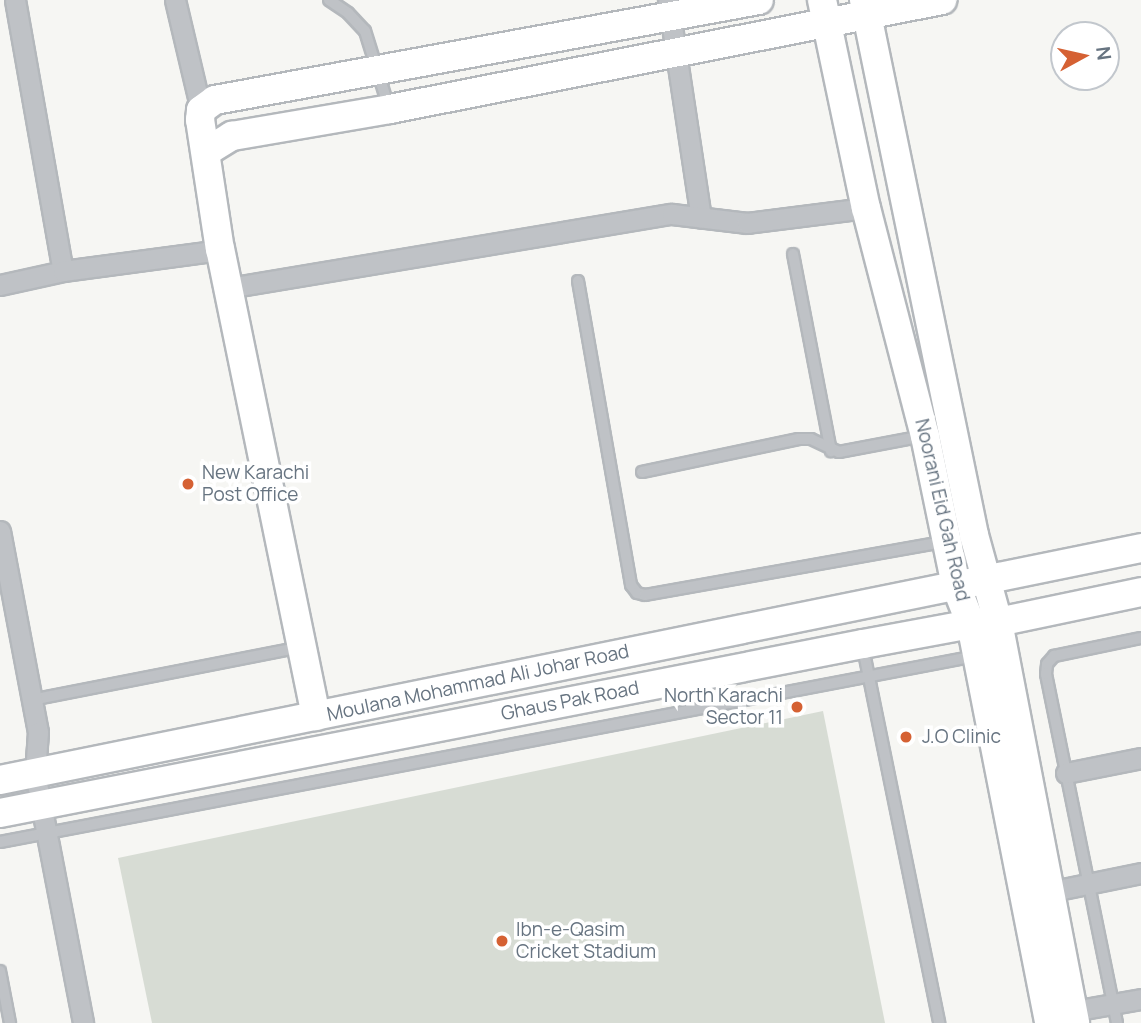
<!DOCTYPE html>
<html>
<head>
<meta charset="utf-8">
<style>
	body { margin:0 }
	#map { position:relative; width:1141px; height:1023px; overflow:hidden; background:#f6f6f3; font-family:Manrope,sans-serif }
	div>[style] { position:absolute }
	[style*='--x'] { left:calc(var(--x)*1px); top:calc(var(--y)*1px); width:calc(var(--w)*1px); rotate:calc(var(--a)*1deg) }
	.green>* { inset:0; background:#d7dcd4 }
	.roads { filter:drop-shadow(2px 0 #b4b8bc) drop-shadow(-2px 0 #b4b8bc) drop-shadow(0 2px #b4b8bc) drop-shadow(0 -2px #b4b8bc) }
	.lane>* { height:10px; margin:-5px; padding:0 5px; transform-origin:5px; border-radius:5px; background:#bfc2c6 }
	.street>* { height:19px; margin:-9.5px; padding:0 9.5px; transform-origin:9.5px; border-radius:9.5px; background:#bfc2c6 }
	.secondary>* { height:28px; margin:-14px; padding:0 14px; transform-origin:14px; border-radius:14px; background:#fff }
	.dots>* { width:19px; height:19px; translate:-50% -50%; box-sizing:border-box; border:4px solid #fff; border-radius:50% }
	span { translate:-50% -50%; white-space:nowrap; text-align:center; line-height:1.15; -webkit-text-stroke:7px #fff; paint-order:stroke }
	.poi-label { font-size:19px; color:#677481 }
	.left { translate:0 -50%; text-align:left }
	.right { translate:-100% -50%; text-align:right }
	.street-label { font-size:19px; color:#677481 }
	.north { position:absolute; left:1050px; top:21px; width:70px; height:70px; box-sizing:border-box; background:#fff; border:2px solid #c2c7cd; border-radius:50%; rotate:82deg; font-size:19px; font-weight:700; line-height:28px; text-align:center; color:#677481 }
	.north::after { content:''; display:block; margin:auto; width:24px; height:32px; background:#d56133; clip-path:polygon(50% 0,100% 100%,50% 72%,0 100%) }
</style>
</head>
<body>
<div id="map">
	<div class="green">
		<i style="clip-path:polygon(823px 711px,885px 1023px,152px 1023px,118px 858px)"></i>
	</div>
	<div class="roads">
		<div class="lane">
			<i style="--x:329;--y:0;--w:23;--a:34"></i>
			<i style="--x:348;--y:13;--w:25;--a:47"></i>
			<i style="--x:365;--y:31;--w:81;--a:72.7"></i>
			<i style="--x:793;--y:254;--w:201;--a:79.1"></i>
			<i style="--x:578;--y:281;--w:309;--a:80.1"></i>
			<i style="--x:631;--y:585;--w:10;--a:53"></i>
			<i style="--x:637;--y:593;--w:8;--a:14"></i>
			<i style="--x:645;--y:595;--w:303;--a:-10.1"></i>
			<i style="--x:642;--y:472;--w:160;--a:-11.9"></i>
			<i style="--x:799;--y:439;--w:12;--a:0"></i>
			<i style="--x:811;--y:439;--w:31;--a:25"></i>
			<i style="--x:839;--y:452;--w:86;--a:-10.7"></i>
			<i style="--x:863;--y:648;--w:383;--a:78.5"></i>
			<i style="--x:31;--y:700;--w:275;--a:-11.1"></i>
			<i style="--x:0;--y:842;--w:994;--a:-10.79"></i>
			<i style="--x:0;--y:971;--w:53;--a:79.1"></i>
			<i style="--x:1117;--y:1023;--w:356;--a:-101.5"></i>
			<i style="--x:1046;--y:674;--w:10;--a:-84"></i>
			<i style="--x:1047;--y:664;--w:11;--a:-49"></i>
			<i style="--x:1054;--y:656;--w:89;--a:-11.7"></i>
		</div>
		<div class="street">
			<i style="--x:15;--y:0;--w:275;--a:80"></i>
			<i style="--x:175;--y:0;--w:113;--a:76.7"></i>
			<i style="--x:668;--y:0;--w:220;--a:81.4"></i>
			<i style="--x:0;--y:285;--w:65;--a:-12.5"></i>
			<i style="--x:63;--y:271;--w:158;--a:-7.6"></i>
			<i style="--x:228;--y:288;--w:450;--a:-9.5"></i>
			<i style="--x:672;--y:214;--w:76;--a:6.8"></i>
			<i style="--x:747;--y:223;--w:120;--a:-7.2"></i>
			<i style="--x:0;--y:531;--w:205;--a:79.3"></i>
			<i style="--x:38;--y:732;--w:41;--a:94.2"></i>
			<i style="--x:35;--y:773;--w:255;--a:79.1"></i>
			<i style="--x:1066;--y:773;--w:76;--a:-11.3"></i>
			<i style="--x:1048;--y:892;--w:95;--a:-11.5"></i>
			<i style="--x:1073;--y:1011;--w:69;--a:-10"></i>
		</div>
		<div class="secondary">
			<i style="--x:822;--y:0;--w:213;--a:78.1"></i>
			<i style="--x:866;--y:208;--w:236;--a:75.5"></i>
			<i style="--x:925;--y:436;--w:153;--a:78.3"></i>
			<i style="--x:956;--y:586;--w:41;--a:68.5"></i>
			<i style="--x:971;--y:624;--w:407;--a:78.9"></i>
			<i style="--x:864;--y:0;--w:546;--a:78.38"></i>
			<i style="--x:974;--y:535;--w:90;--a:74.6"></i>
			<i style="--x:998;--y:622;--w:408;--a:79.1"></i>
			<i style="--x:206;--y:152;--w:31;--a:-32"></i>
			<i style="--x:232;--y:136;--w:160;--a:-9.7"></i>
			<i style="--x:390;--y:109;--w:563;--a:-11.17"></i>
			<i style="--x:316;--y:716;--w:476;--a:-101.6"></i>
			<i style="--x:220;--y:250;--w:132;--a:-98.7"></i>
			<i style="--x:200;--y:120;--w:10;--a:-84"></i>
			<i style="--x:201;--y:110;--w:17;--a:-36"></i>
			<i style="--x:215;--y:100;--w:553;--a:-10.42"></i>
			<i style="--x:0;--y:780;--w:1164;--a:-11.49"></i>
			<i style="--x:0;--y:813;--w:879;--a:-11.08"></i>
			<i style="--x:863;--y:644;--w:110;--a:-10.5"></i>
			<i style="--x:971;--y:624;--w:27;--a:-4"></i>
			<i style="--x:998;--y:622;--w:146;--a:-11.8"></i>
		</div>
	</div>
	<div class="dots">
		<i style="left:188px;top:484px;background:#d56133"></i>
		<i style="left:797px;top:707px;background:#d56133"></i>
		<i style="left:906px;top:737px;background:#d56133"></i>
		<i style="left:502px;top:941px;background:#d56133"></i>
	</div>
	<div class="poi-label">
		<span class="left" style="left:202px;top:484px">New Karachi<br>Post Office</span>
		<span class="right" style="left:783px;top:707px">North Karachi<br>Sector 11</span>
		<span class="left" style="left:922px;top:737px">J.O Clinic</span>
		<span class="left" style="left:516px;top:941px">Ibn-e-Qasim<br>Cricket Stadium</span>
	</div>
	<div class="street-label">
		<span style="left:942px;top:510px;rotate:77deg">Noorani Eid Gah Road</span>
		<span style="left:478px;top:683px;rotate:-12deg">Moulana Mohammad Ali Johar Road</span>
		<span style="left:570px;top:701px;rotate:-11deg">Ghaus Pak Road</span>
	</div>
	<div class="north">N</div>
</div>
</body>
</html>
